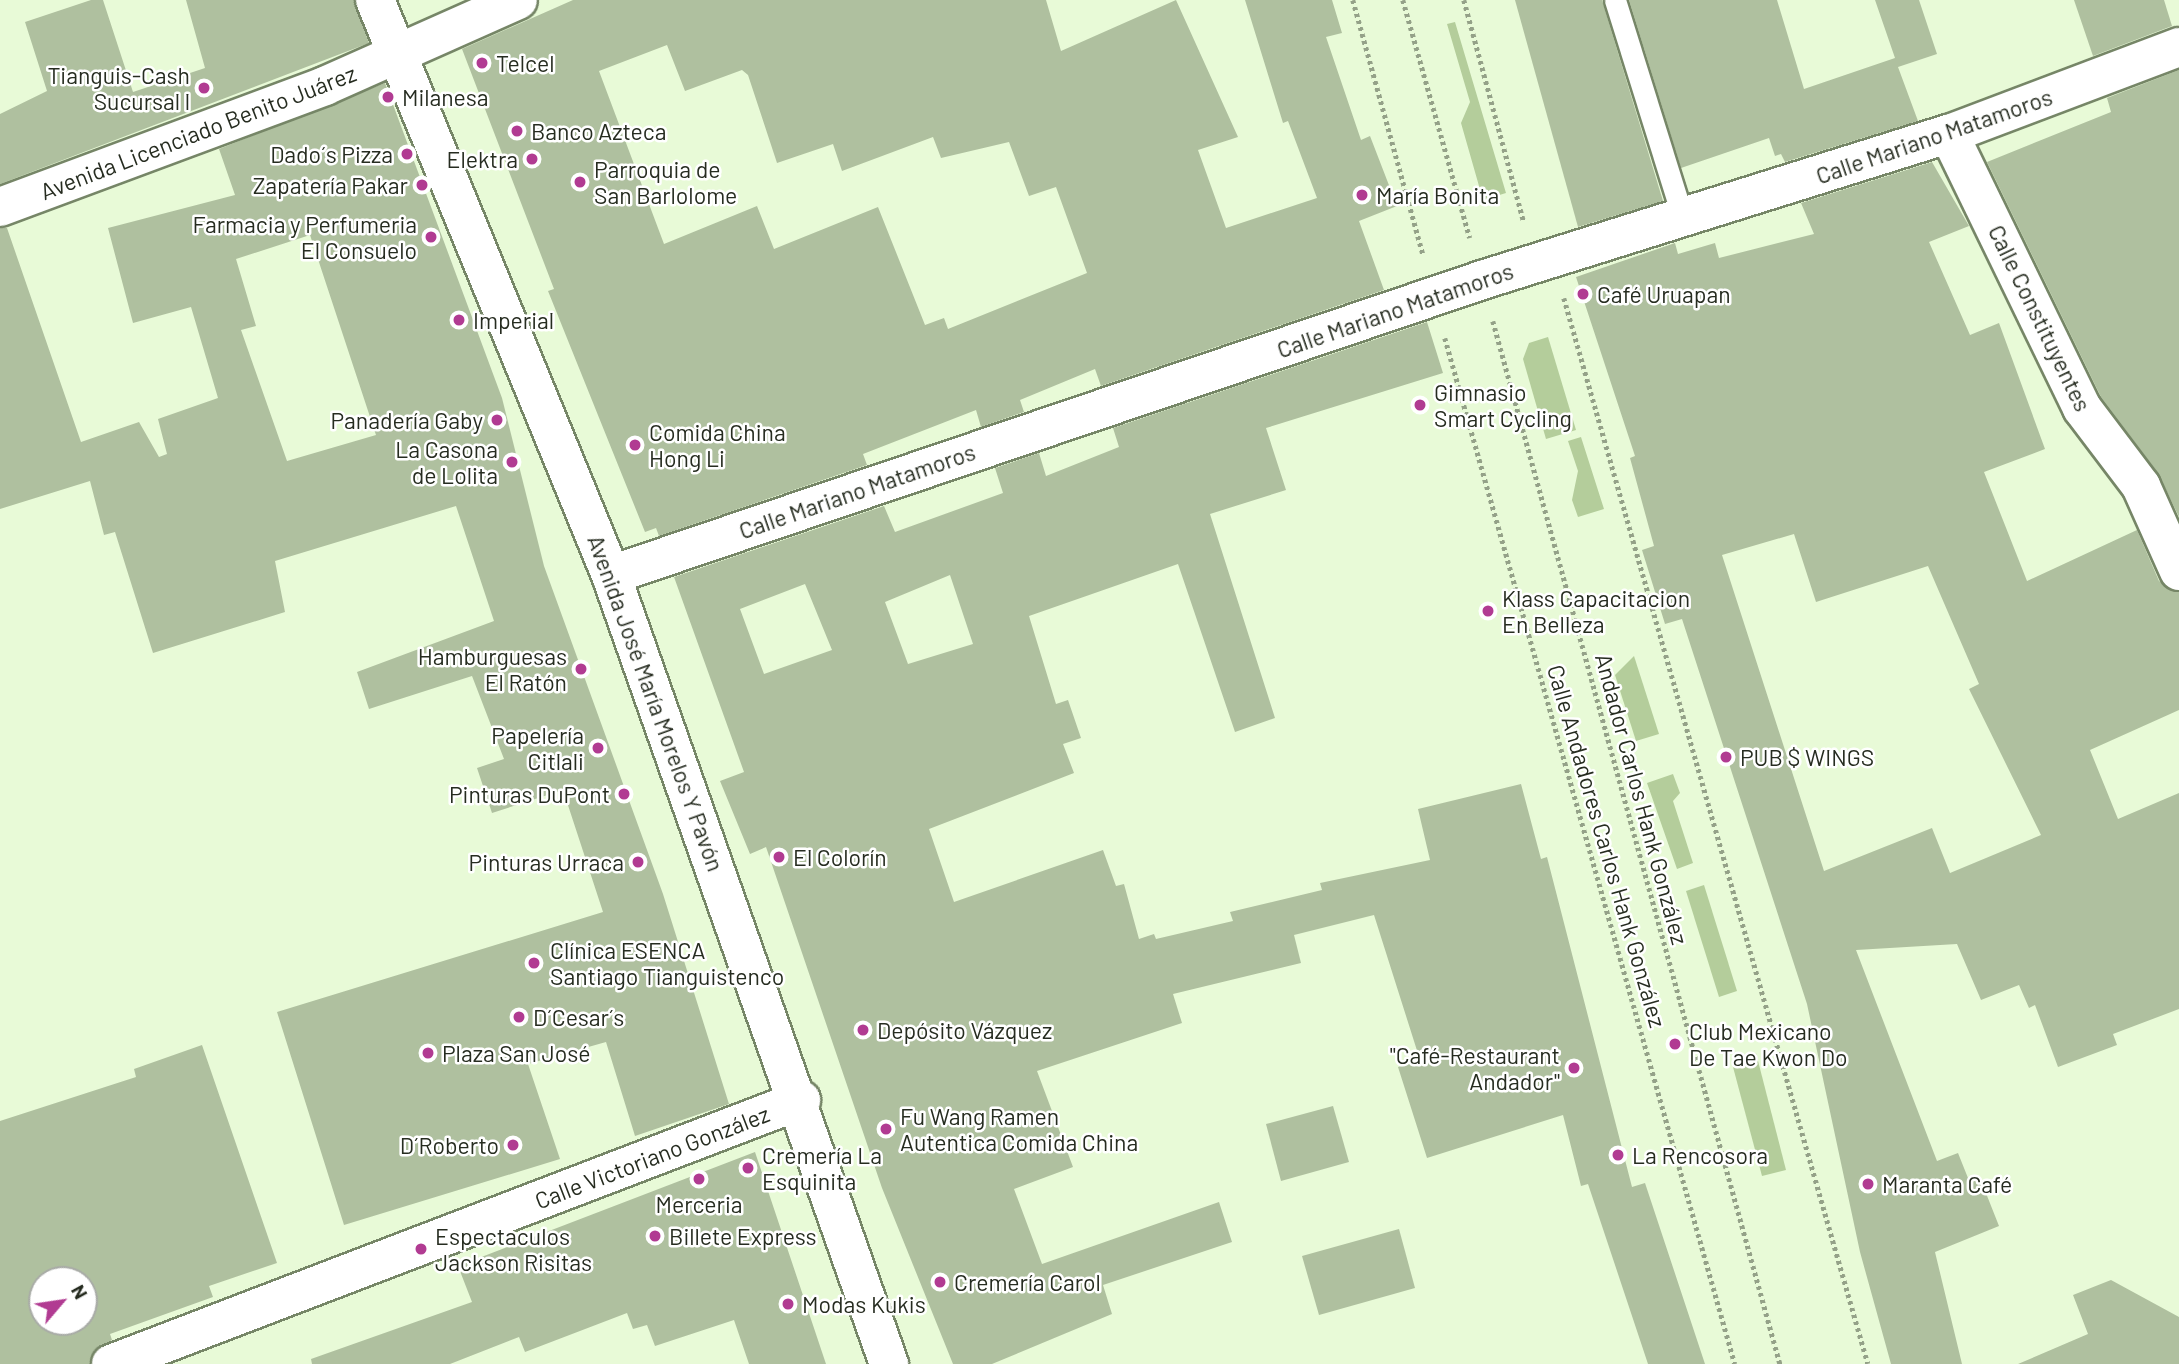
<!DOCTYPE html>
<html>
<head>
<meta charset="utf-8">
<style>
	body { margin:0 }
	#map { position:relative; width:2179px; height:1364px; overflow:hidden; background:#e8fad7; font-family:Barlow,sans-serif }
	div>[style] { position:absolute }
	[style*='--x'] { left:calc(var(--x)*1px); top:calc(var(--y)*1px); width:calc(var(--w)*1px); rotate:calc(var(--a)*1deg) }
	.green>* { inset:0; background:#b4cd9b }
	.building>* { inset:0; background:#afc09f }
	.path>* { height:4.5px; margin-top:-2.25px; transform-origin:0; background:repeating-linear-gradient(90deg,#94a188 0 3.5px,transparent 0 7px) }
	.roads { filter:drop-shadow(2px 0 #768667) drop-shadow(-2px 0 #768667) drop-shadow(0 2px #768667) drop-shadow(0 -2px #768667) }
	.service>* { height:21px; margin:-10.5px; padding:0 10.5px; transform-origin:10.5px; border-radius:10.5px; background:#fff }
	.minor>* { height:38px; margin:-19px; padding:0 19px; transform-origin:19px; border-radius:19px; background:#fff }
	.secondary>* { height:38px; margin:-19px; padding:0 19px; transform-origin:19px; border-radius:19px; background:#fff }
	.dots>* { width:19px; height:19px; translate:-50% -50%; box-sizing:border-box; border:4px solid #fff; border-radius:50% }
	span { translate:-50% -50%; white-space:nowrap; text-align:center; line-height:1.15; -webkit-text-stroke:5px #fff; paint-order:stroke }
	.poi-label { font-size:23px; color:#262c20 }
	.left { translate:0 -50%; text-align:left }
	.right { translate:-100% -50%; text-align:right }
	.street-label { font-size:23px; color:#262c20 }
	.north { position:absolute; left:28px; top:1266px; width:70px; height:70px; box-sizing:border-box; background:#fff; border:2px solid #a8aba6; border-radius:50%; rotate:61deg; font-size:19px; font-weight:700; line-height:28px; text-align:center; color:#262c20 }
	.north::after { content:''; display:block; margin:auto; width:24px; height:32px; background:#b13b92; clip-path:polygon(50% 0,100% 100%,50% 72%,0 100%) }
</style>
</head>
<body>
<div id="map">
	<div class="green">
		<i style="clip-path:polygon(1455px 22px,1506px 193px,1483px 200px,1461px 123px,1470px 102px,1447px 24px)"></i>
		<i style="clip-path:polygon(1548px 337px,1576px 430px,1546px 439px,1523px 359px,1529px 343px)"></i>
		<i style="clip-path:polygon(1581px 437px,1604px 509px,1578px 517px,1572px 500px,1578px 471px,1568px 441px)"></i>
		<i style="clip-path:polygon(1634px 656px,1659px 734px,1636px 741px,1615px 675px)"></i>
		<i style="clip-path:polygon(1673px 774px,1680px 793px,1673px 801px,1693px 863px,1677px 869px,1647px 783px)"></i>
		<i style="clip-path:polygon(1704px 885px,1737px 991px,1719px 997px,1686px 891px)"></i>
		<i style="clip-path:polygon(1756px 1053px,1786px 1170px,1762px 1176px,1733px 1067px)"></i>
	</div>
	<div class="building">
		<i style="clip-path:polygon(91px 0,103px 0,133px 92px,205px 68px,186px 0,354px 0,369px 43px,0 184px,0 114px,47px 91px,25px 22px)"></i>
		<i style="clip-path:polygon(evenodd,573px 0,1046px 0,1061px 51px,1176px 0,1238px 137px,1198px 150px,1226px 228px,1317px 198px,1288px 121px,1283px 123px,1245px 0,1332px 0,1342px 33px,1326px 37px,1361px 140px,1370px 136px,1397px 206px,1359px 221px,1384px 290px,1101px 386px,1095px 369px,1020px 400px,1024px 412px,981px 427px,976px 410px,863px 454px,867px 465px,659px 536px,656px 528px,645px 532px,548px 291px,554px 289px,462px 49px,573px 0,667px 45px,685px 91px,742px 70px,748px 75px,777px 163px,833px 144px,842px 171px,933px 137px,941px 158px,1009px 142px,1029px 196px,1056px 187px,1087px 273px,948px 329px,944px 318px,925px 325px,878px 207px,774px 249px,757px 206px,664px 244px,599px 71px,667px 45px)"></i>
		<i style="clip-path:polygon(1515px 0,1602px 0,1663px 201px,1578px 227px)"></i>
		<i style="clip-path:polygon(1629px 0,1777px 0,1804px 89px,1895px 58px,1875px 0,1919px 0,1937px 54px,1898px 67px,1918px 121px,1785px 162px,1781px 154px,1775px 156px,1769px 138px,1681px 168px)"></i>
		<i style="clip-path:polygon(2074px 0,2164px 0,2172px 26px,2093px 56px)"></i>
		<i style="clip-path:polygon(2179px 70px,2179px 517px,2158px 473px,2101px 397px,1987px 162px,2111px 112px,2107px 98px)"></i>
		<i style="clip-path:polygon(evenodd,385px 83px,502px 398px,544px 566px,663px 894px,729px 1104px,635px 1136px,606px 1042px,528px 1064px,560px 1159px,344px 1225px,277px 1012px,603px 912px,563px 790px,492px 813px,477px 768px,504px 759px,472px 676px,369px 709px,357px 672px,494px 621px,456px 506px,275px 561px,285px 612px,153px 653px,115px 532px,104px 535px,90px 481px,0 509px,0 228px,7px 228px,81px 442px,139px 422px,159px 457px,167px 454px,158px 419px,218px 398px,191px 307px,133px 323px,108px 228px,235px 195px,219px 149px,385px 83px,310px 235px,376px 435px,287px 461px,241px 330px,256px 326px,236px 259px,310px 235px)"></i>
		<i style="clip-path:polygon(evenodd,1932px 162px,1969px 226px,1929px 242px,1970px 335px,1999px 323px,2045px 449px,1984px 472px,2027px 581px,2137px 530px,2159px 581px,2179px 592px,2179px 710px,2090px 750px,2118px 819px,2179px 793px,2179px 1009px,2113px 1034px,2117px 1045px,2058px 1067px,2035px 1005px,2029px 1008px,2019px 985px,1981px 1000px,1957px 944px,1856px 950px,1937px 1161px,1958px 1153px,1970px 1183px,1980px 1178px,1999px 1226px,1935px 1252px,1962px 1364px,1891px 1364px,1860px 1252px,1807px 1004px,1682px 619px,1665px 624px,1642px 550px,1654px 546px,1630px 458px,1635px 456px,1576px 277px,1675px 243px,1678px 254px,1715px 243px,1719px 258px,1814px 234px,1801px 203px,1932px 162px,1794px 534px,1816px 602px,1928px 566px,1979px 684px,1969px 689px,2041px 835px,1950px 873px,1932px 828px,1824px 871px,1722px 555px,1794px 534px)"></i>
		<i style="clip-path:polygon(evenodd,1427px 322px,1443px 373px,1266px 428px,1286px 490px,1210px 514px,1275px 718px,1235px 732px,1178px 564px,1029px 616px,1056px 704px,1068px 700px,1081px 738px,1063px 744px,1074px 773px,929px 829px,954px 902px,1103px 850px,1116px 886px,1124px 884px,1139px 939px,1154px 934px,1156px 939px,1233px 921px,1230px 912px,1322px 890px,1320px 883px,1430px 860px,1418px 809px,1521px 784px,1541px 859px,1547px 857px,1632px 1187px,1645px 1183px,1705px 1364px,1648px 1364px,1588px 1184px,1581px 1186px,1563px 1115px,1427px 1158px,1398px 1067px,1420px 1060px,1374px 915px,1294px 935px,1301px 963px,1173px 994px,1182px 1023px,1037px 1071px,1073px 1167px,1014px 1189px,1042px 1264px,1219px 1202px,1232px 1242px,1103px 1285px,1112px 1314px,992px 1364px,953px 1364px,882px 1188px,766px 847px,750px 854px,720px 781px,744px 772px,674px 577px,884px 506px,895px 532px,1003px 493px,995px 468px,1039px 453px,1046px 476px,1119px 447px,1113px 428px,1427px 322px,950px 575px,973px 644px,908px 664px,885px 602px,950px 575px,1427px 322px,805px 584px,832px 650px,764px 674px,740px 609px,805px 584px)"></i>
		<i style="clip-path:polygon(evenodd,202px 1045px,277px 1263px,209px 1286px,213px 1297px,110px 1334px,112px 1340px,95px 1350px,90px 1364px,0 1364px,0 1121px,136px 1077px,134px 1069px,202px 1045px,42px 1280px,84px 1280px,84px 1322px,42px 1322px,42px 1280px)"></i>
		<i style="clip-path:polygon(1333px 1106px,1349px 1162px,1281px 1181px,1266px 1124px)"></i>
		<i style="clip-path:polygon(755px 1152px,826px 1364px,749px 1364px,734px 1320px,655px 1346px,647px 1325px,633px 1329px,627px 1313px,525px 1352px,519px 1337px,450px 1364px,312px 1364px,311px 1359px,472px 1302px,458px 1266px)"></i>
		<i style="clip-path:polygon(1399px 1229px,1415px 1288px,1319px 1315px,1302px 1256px)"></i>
		<i style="clip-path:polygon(2111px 1280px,2179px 1317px,2179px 1364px,2018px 1364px,2088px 1334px,2073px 1295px)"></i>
	</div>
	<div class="path">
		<i style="--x:1353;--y:0;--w:264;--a:74.6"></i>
		<i style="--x:1403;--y:0;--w:247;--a:74.3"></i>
		<i style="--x:1464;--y:0;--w:230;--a:74.9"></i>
		<i style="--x:1564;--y:298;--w:1108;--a:74.08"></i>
		<i style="--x:1493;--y:321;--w:1082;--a:74.61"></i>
		<i style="--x:1445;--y:338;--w:1066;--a:74.22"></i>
	</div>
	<div class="roads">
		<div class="service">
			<i style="--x:1615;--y:0;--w:232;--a:72.7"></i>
		</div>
		<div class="minor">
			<i style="--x:1949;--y:134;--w:305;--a:64.1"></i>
			<i style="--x:2082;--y:408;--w:98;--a:52.9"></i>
			<i style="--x:2141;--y:486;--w:93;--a:65.9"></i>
			<i style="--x:611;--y:575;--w:920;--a:-18.71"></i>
			<i style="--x:1482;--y:280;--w:489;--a:-17.4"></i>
			<i style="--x:1949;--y:134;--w:246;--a:-20.7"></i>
		</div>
		<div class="secondary">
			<i style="--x:375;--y:0;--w:622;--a:67.69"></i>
			<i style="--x:611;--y:575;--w:837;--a:70.59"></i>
			<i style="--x:0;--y:207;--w:347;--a:-20.4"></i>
			<i style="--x:325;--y:86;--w:211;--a:-24"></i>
			<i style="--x:111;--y:1364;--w:739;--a:-20.94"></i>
		</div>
	</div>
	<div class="dots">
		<i style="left:482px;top:63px;background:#b13b92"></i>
		<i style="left:204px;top:88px;background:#b13b92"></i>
		<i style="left:388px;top:97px;background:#b13b92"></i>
		<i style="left:517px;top:131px;background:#b13b92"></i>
		<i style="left:407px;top:154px;background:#b13b92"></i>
		<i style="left:532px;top:159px;background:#b13b92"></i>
		<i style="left:580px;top:182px;background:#b13b92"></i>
		<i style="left:422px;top:185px;background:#b13b92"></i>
		<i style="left:1362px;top:195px;background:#b13b92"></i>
		<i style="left:431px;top:237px;background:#b13b92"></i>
		<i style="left:1583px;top:294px;background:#b13b92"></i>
		<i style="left:459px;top:320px;background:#b13b92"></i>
		<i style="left:1420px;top:405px;background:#b13b92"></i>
		<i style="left:497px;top:420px;background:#b13b92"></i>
		<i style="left:635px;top:445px;background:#b13b92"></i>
		<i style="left:512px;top:462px;background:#b13b92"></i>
		<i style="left:1488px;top:611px;background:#b13b92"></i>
		<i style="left:581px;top:669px;background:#b13b92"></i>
		<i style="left:598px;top:748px;background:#b13b92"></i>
		<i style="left:1726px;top:757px;background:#b13b92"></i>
		<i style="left:624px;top:794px;background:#b13b92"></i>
		<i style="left:779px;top:857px;background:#b13b92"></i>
		<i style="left:638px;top:862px;background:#b13b92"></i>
		<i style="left:534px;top:963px;background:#b13b92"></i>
		<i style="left:519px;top:1017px;background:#b13b92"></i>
		<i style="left:863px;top:1030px;background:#b13b92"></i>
		<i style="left:1675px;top:1044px;background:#b13b92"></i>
		<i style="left:428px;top:1053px;background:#b13b92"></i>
		<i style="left:1574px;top:1068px;background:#b13b92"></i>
		<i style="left:886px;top:1129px;background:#b13b92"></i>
		<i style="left:513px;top:1145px;background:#b13b92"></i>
		<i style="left:1618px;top:1155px;background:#b13b92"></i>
		<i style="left:748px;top:1168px;background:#b13b92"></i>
		<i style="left:699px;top:1179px;background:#b13b92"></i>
		<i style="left:1868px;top:1184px;background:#b13b92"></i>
		<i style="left:655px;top:1236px;background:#b13b92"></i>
		<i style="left:421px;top:1249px;background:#b13b92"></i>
		<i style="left:940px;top:1282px;background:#b13b92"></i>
		<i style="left:788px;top:1304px;background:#b13b92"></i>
	</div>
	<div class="poi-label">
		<span class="left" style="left:496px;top:63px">Telcel</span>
		<span class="right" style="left:190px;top:88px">Tianguis-Cash<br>Sucursal l</span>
		<span class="left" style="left:402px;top:97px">Milanesa</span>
		<span class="left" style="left:531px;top:131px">Banco Azteca</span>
		<span class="right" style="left:393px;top:154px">Dado´s Pizza</span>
		<span class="right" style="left:518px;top:159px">Elektra</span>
		<span class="left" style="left:594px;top:182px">Parroquia de<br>San Barlolome</span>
		<span class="right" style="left:408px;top:185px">Zapatería Pakar</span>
		<span class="left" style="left:1376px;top:195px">María Bonita</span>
		<span class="right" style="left:417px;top:237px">Farmacia y Perfumeria<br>El Consuelo</span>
		<span class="left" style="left:1597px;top:294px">Café Uruapan</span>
		<span class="left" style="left:473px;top:320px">Imperial</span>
		<span class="left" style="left:1434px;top:405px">Gimnasio<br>Smart Cycling</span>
		<span class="right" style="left:483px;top:420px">Panadería Gaby</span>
		<span class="left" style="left:649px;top:445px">Comida China<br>Hong Li</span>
		<span class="right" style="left:498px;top:462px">La Casona<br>de Lolita</span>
		<span class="left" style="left:1502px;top:611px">Klass Capacitacion<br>En Belleza</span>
		<span class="right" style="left:567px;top:669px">Hamburguesas<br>El Ratón</span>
		<span class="right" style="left:584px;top:748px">Papelería<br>Citlali</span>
		<span class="left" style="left:1740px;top:757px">PUB $ WINGS</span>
		<span class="right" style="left:610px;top:794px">Pinturas DuPont</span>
		<span class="left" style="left:793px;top:857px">El Colorín</span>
		<span class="right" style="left:624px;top:862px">Pinturas Urraca</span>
		<span class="left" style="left:550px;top:963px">Clínica ESENCA<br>Santiago Tianguistenco</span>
		<span class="left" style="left:533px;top:1017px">D´Cesar´s</span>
		<span class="left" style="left:877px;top:1030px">Depósito Vázquez</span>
		<span class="left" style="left:1689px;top:1044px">Club Mexicano<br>De Tae Kwon Do</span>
		<span class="left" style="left:442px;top:1053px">Plaza San José</span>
		<span class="right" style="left:1560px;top:1068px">"Café-Restaurant<br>Andador"</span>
		<span class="left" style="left:900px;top:1129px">Fu Wang Ramen<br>Autentica Comida China</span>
		<span class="right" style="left:499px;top:1145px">D´Roberto</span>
		<span class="left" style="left:762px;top:1168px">Cremería La<br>Esquinita</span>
		<span class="left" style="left:1632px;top:1155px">La Rencosora</span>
		<span class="left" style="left:1882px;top:1184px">Maranta Café</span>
		<span style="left:699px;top:1204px">Merceria</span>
		<span class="left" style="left:435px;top:1249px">Espectaculos<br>Jackson Risitas</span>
		<span class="left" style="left:669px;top:1236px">Billete Express</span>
		<span class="left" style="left:954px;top:1282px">Cremería Carol</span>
		<span class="left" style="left:802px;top:1304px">Modas Kukis</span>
	</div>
	<div class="street-label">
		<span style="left:198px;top:132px;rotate:-21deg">Avenida Licenciado Benito Juárez</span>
		<span style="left:1934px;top:136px;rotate:-19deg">Calle Mariano Matamoros</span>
		<span style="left:1395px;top:310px;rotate:-19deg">Calle Mariano Matamoros</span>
		<span style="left:2040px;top:318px;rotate:64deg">Calle Constituyentes</span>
		<span style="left:857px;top:491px;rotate:-19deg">Calle Mariano Matamoros</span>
		<span style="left:656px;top:703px;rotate:70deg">Avenida José María Morelos Y Pavón</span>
		<span style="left:1642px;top:799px;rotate:75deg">Andador Carlos Hank González</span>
		<span style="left:1607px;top:846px;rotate:74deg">Calle Andadores Carlos Hank González</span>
		<span style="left:652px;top:1157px;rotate:-21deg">Calle Victoriano González</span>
	</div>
	<div class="north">N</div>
</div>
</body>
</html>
